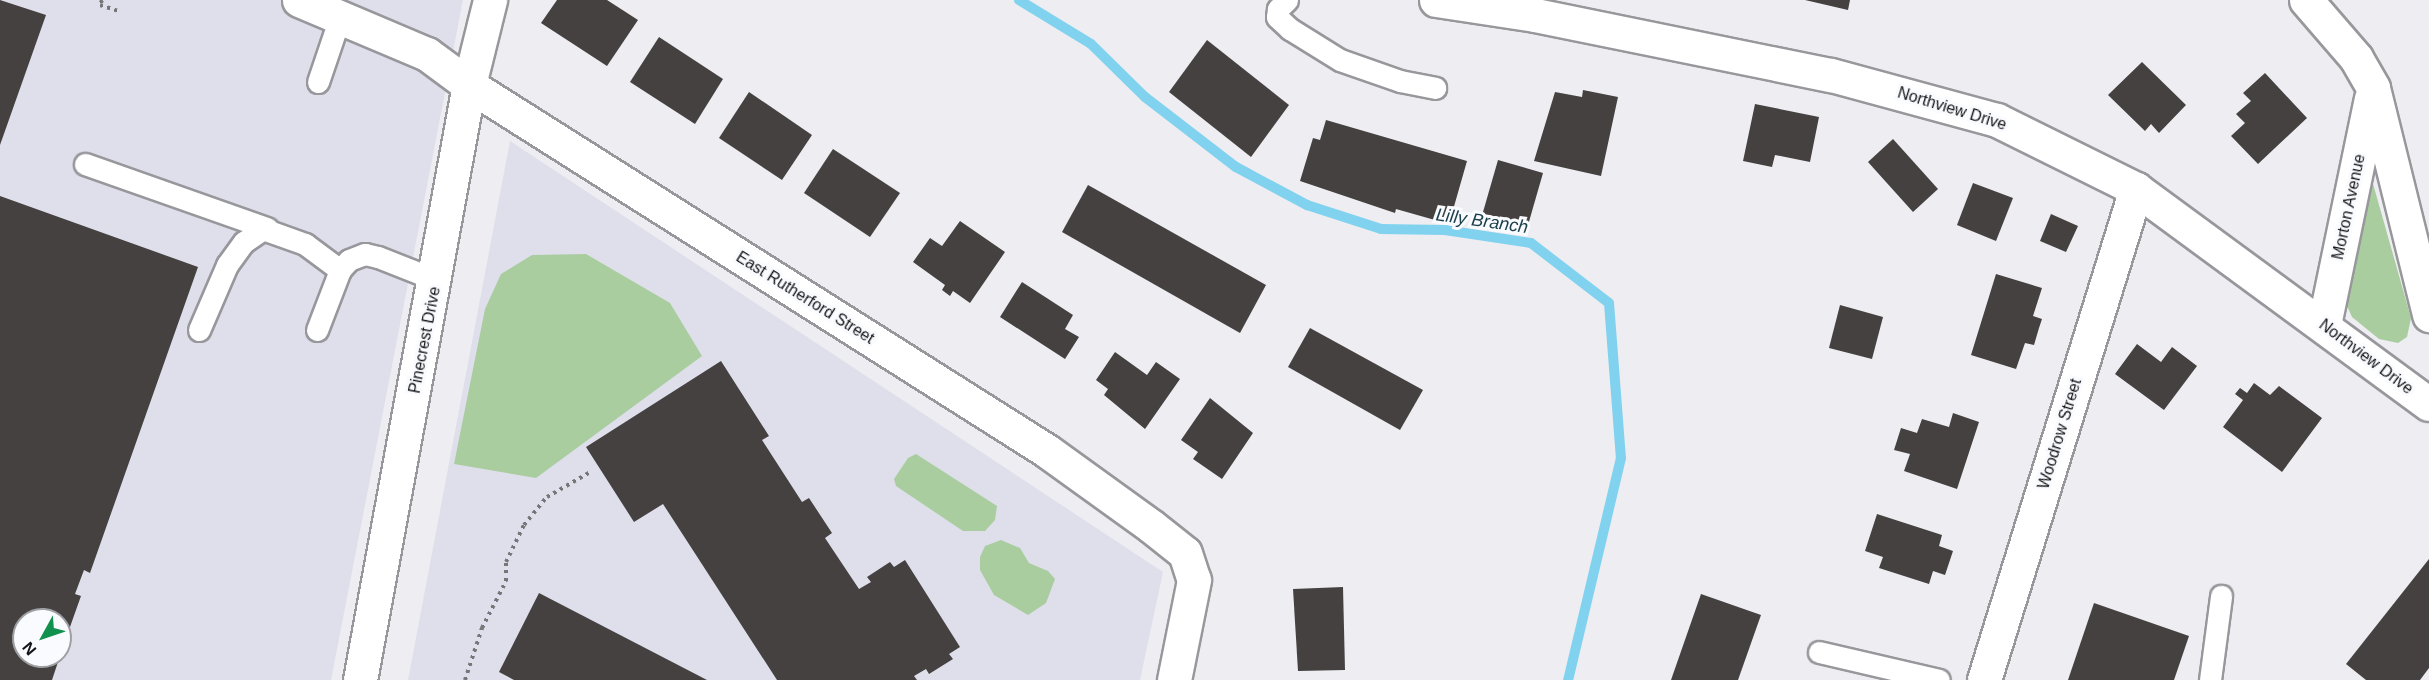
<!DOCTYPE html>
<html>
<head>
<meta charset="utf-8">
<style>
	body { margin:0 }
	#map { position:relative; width:2429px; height:680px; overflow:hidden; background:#ededf2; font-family:Arial,sans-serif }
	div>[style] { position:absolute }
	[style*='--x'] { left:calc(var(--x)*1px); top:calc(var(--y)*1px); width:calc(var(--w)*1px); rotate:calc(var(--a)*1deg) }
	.built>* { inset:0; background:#dedfeb }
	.green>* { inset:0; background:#a9cd9f }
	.stream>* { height:10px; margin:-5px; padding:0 5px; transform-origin:5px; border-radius:5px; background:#81d2ee }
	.building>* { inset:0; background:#454140 }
	.path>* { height:4px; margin-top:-2px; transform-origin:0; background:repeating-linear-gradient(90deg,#767679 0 3px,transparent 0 7.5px) }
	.roads { filter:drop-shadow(2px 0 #97979c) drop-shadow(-2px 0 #97979c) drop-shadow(0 2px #97979c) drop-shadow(0 -2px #97979c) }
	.lane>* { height:21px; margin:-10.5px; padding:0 10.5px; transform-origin:10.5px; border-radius:10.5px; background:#fff }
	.street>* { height:33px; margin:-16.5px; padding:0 16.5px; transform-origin:16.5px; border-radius:16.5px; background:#fff }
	span { translate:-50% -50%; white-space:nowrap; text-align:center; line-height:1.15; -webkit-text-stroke:6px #fafbff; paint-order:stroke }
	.street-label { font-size:16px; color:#141416 }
	.water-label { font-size:18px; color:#1c414d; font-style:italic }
	.north { position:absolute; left:12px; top:608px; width:60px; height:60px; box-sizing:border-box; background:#fafbff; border:2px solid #9e9fa2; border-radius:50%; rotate:230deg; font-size:16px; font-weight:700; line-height:24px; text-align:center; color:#141416 }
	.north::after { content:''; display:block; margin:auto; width:21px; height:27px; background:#12914e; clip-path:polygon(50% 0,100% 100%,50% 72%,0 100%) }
</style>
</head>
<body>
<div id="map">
	<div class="built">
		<i style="clip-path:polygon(evenodd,0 0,463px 0,331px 680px,0 680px,0 0,24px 620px,60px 620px,60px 656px,24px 656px,24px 620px)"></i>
		<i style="clip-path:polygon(510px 141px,1163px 572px,1140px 680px,408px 680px)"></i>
	</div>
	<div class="green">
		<i style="clip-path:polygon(2368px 166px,2411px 318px,2407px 337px,2398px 343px,2379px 339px,2352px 317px,2347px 306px)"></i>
		<i style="clip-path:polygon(586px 254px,670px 303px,702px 356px,536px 478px,454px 464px,485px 309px,501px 274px,532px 255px)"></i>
		<i style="clip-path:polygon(916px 454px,997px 506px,995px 520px,985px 531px,963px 531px,896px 486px,894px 479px,908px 458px)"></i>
		<i style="clip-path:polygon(1001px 540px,1020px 548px,1029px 563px,1048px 571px,1055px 579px,1046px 603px,1028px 615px,994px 595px,980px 570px,980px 557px,985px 546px)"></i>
	</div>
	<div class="stream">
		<i style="--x:1019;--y:0;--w:84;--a:31.4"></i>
		<i style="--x:1091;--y:44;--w:76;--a:44.5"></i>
		<i style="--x:1145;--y:97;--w:115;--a:37.6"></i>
		<i style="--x:1236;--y:167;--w:81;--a:28.2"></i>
		<i style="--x:1307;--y:205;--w:78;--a:18"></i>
		<i style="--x:1381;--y:229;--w:64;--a:0.9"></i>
		<i style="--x:1445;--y:230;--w:87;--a:8.6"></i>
		<i style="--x:1531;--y:243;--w:98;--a:37.6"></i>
		<i style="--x:1609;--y:303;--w:155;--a:85.6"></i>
		<i style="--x:1621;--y:458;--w:228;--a:103.4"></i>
	</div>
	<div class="building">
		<i style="clip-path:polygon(0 0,46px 15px,0 145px)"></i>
		<i style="clip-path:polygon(557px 0,607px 0,638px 20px,607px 66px,541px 23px)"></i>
		<i style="clip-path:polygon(1805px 0,1850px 0,1848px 10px)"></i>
		<i style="clip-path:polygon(659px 37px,723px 79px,695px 124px,630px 82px)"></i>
		<i style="clip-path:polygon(1207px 40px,1289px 105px,1251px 157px,1169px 92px)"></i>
		<i style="clip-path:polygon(2142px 62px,2186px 105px,2159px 133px,2151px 124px,2145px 131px,2108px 95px)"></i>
		<i style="clip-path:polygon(2265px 73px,2307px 118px,2258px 164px,2231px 136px,2245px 123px,2236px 114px,2251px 101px,2243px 93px)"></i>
		<i style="clip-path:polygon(1583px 90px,1618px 97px,1601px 176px,1534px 161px,1555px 92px,1582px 97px)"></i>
		<i style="clip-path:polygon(749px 92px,812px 135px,782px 180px,719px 138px)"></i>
		<i style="clip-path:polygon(1755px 104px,1819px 117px,1810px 162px,1775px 155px,1772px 167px,1743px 161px)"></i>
		<i style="clip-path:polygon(1326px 120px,1467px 161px,1449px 224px,1396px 209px,1395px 213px,1300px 181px,1313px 138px,1320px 140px)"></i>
		<i style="clip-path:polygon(1893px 139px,1938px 189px,1913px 212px,1868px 162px)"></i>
		<i style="clip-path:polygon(833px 149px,900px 193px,870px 237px,804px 193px)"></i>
		<i style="clip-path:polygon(1498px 160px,1543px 173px,1526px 232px,1481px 219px)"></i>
		<i style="clip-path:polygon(1973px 183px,2013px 198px,1996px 241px,1957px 225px)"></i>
		<i style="clip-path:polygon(1088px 185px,1266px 285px,1240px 333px,1062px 232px)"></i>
		<i style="clip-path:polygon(0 196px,198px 267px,90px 573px,84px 570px,75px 594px,81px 596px,60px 655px,60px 620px,24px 620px,24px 656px,60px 656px,52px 680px,0 680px)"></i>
		<i style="clip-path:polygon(2051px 214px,2078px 226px,2066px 252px,2040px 241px)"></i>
		<i style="clip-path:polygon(960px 221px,1005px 252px,970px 303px,953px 291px,950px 296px,942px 290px,945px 285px,913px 262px,930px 238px,942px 246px)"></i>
		<i style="clip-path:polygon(1996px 274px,2042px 288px,2033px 316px,2042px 319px,2039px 328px,2034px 345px,2025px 343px,2016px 369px,1971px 355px)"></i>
		<i style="clip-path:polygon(1022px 282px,1073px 315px,1065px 329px,1079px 337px,1065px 359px,1000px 317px)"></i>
		<i style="clip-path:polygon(1840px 305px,1883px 317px,1872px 359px,1829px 348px)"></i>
		<i style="clip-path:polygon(1310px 328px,1423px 390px,1400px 430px,1288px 367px)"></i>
		<i style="clip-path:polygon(2137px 344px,2161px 362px,2172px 347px,2197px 366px,2164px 410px,2115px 374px)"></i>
		<i style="clip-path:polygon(1115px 352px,1147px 375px,1156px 362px,1180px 379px,1145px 429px,1104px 395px,1108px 389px,1096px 380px)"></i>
		<i style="clip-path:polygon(721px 361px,769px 436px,762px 440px,802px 502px,809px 498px,832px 533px,825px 538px,859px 589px,871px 582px,867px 577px,890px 562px,894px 567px,905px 560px,960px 647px,949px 654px,953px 659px,929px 674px,926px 669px,914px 676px,917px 680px,777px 680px,663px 504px,634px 522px,586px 447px)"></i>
		<i style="clip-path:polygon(2254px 383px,2270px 395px,2279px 386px,2322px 418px,2282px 472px,2223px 427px,2243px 400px,2235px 394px,2240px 388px,2247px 393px)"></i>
		<i style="clip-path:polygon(1210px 398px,1253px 433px,1222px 479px,1193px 459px,1198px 452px,1181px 440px)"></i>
		<i style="clip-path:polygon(1953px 413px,1979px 422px,1957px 489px,1904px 471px,1910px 454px,1894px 450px,1901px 428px,1917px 433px,1922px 419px,1949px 427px)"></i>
		<i style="clip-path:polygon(1877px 514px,1942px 535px,1939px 546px,1953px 551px,1945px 575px,1933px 571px,1929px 584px,1879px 568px,1883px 557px,1865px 551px)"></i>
		<i style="clip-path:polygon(2429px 559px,2429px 668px,2420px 680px,2366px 680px,2346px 664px)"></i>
		<i style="clip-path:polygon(1343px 587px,1345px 670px,1298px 671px,1293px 589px)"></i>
		<i style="clip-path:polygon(539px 593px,707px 680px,514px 680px,499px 672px)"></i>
		<i style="clip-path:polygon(1701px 594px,1761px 615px,1738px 680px,1671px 680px)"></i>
		<i style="clip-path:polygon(2094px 603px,2189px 636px,2174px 680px,2068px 680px)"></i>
	</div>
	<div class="path">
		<i style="--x:102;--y:0;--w:5;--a:112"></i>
		<i style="--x:100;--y:5;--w:19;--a:18"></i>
		<i style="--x:465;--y:680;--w:55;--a:-71.9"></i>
		<i style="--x:482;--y:628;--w:53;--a:-62.9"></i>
		<i style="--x:506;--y:581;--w:19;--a:-90"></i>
		<i style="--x:506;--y:562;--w:41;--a:-64.1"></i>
		<i style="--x:524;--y:525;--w:36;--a:-51"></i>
		<i style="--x:547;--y:497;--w:52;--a:-30"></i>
	</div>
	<div class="roads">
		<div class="lane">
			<i style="--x:1287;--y:0;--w:13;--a:135"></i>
			<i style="--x:1278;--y:9;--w:8;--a:97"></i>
			<i style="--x:1277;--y:17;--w:18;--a:43"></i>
			<i style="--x:1290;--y:29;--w:59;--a:31.8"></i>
			<i style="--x:1340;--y:60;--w:64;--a:19.3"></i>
			<i style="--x:1400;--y:81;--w:36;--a:11"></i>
			<i style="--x:318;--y:82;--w:69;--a:-71.3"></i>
			<i style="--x:85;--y:164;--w:193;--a:19.4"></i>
			<i style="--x:199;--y:330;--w:71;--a:-66.7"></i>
			<i style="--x:227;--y:265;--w:29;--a:-54"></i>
			<i style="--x:244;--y:242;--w:23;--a:-34"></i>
			<i style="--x:263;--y:229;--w:45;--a:19.7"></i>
			<i style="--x:305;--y:244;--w:44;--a:36.6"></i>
			<i style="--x:317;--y:330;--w:64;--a:-69"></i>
			<i style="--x:340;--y:270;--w:13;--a:-48"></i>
			<i style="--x:349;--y:260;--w:17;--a:-21"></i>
			<i style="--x:365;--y:254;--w:13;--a:13"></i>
			<i style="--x:378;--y:257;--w:62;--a:21.6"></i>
			<i style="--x:1819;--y:652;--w:123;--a:13.1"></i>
			<i style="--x:2210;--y:680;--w:85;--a:-82.5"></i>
		</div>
		<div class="street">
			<i style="--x:299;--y:0;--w:139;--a:22.9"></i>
			<i style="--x:427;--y:54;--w:52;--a:36.4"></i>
			<i style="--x:469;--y:85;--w:684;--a:32.34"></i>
			<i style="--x:1047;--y:451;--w:128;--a:35.8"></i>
			<i style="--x:1151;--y:526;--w:43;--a:38.5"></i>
			<i style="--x:1185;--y:553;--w:28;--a:72"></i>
			<i style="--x:1194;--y:580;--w:102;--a:101.3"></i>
			<i style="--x:1436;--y:0;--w:100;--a:8.6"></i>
			<i style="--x:1535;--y:15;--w:302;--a:11.5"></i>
			<i style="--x:1831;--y:75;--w:172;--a:15.2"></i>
			<i style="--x:1997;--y:120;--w:155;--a:26.4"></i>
			<i style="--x:2136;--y:189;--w:363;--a:36.3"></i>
			<i style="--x:2306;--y:0;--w:77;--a:49.2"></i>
			<i style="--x:2356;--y:58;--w:34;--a:60"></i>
			<i style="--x:2373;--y:88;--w:234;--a:76.1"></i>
			<i style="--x:2324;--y:325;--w:231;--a:-78.3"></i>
			<i style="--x:360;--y:680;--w:605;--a:-79.62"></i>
			<i style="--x:469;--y:85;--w:88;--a:-76.1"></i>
			<i style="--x:1984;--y:680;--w:514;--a:-72.8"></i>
		</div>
	</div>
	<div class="street-label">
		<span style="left:1952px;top:109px;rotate:17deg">Northview Drive</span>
		<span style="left:2349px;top:207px;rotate:-78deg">Morton Avenue</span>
		<span style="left:805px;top:298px;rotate:32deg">East Rutherford Street</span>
		<span style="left:425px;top:340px;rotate:-79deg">Pinecrest Drive</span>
		<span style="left:2366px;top:357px;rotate:37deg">Northview Drive</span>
		<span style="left:2060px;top:434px;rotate:-73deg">Woodrow Street</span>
	</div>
	<div class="water-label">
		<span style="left:1482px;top:221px;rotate:8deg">Lilly Branch</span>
	</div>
	<div class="north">N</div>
</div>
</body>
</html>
